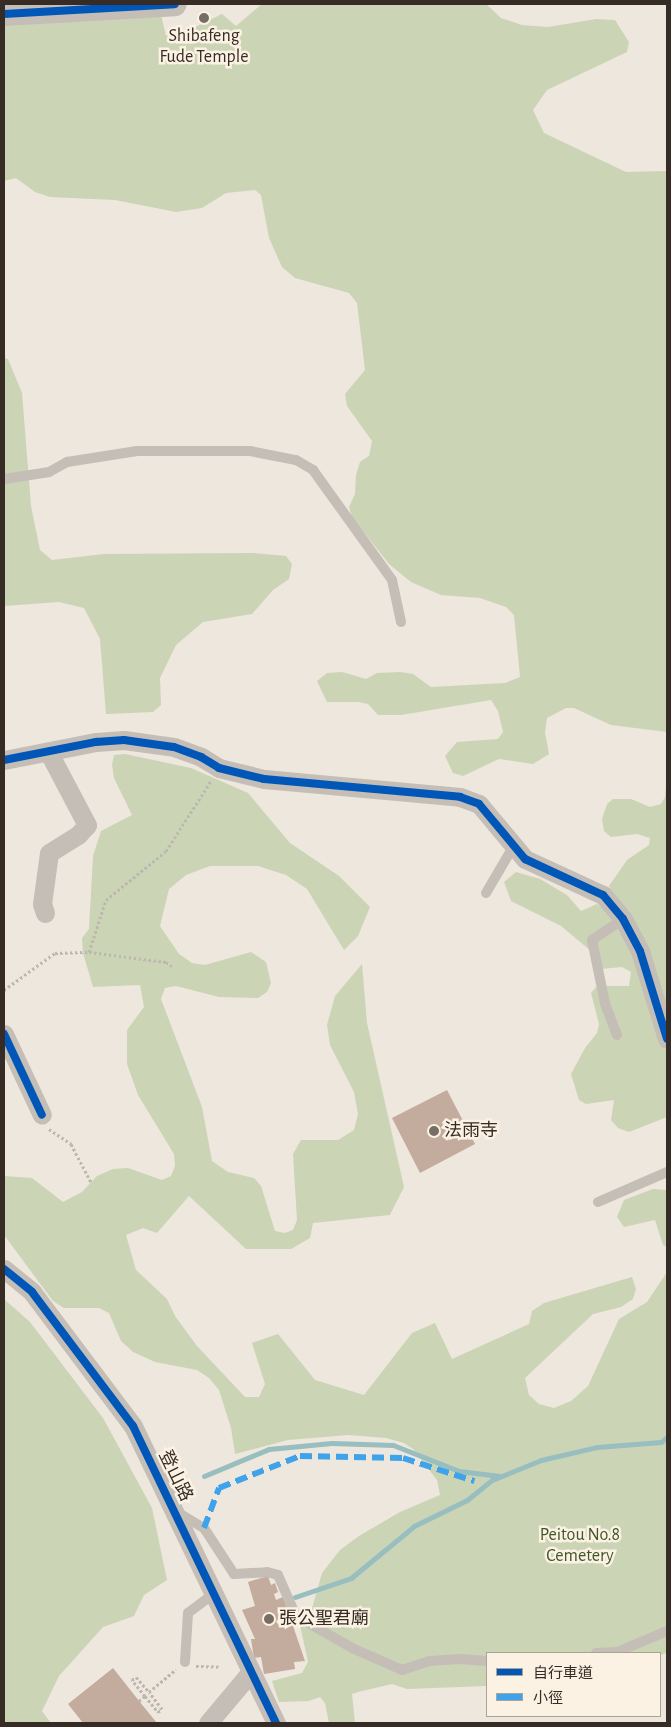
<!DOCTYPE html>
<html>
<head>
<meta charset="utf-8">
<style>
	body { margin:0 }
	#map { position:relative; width:671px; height:1727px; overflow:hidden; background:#ede7dd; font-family:"Alegreya Sans","Noto Sans TC",sans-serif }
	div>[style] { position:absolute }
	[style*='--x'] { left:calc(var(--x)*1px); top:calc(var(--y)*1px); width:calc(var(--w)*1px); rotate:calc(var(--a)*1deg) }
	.green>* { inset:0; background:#ccd4b6 }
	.stream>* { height:5px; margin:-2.5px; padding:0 2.5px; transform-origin:2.5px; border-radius:2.5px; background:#98bec0 }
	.building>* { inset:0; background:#c3ab9d }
	.path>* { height:3px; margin-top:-1.5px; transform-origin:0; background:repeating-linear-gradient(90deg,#beb7af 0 2.5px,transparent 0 5px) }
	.service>* { height:10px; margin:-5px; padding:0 5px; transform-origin:5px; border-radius:5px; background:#c5beb7 }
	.minor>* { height:19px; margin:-9.5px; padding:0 9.5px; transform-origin:9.5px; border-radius:9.5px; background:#c5beb7 }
	.tertiary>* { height:24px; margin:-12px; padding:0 12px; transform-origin:12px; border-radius:12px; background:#c5beb7 }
	.quiet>* { height:6px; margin-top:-3px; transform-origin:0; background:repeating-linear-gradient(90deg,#3fa3eb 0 12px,transparent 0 18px) }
	.cycleway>* { height:8px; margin:-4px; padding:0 4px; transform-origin:4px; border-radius:4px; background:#0057b8 }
	.dots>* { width:14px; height:14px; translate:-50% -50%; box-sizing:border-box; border:2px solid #fbf2e4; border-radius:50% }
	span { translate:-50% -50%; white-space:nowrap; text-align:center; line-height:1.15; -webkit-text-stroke:5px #fbf2e4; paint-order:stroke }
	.poi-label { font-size:18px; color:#362c25 }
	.left { translate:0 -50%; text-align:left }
	.street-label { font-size:18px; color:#362c25 }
	.park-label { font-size:18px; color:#425727 }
	.frame { position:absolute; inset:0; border:5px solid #362c25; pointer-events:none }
	.legend { position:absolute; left:486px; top:1652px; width:175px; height:65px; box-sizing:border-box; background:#fbf2e4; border:1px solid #aca398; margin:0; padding:6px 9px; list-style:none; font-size:15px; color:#362c25 }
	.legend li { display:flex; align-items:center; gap:10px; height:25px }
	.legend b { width:25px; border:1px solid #aca398 }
</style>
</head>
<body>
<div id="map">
	<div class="green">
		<i style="clip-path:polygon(262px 4px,486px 4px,501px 18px,522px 25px,548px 27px,596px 19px,615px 20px,629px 42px,627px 52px,547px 90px,533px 110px,544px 133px,626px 172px,667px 171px,667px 732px,611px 725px,574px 708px,566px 708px,547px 718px,545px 733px,549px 754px,533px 764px,499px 759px,463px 776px,453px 773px,445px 756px,457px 742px,498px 739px,503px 732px,498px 711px,491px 700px,401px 715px,378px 715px,368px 704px,359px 702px,327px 702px,317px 681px,327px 673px,342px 672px,366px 679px,377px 673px,400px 672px,413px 674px,431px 687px,505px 683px,520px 677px,514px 615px,506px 607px,480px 598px,441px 595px,411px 582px,389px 564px,352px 517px,349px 507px,355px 494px,356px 475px,360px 462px,369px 456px,372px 441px,347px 406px,345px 394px,365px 370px,357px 303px,349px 293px,295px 278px,282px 267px,269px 238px,261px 195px,255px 190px,226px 193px,202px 208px,176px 212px,115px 200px,50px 197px,35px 192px,16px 178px,4px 181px,4px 22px,161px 14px,166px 36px,189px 30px,222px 14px,236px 26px)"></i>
		<i style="clip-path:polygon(4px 358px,8px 359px,22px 393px,31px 506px,40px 550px,52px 560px,104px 554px,254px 553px,286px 556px,292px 564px,289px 579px,273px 590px,252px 614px,203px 622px,176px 645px,160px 678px,161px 705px,153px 712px,106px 714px,100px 639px,84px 608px,59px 602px,4px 606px)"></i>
		<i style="clip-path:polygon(125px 754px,191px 768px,248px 793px,290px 843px,339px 876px,370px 907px,358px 936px,344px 950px,307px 889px,286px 875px,258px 866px,210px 866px,186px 875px,169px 889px,160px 926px,179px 954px,192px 963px,205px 965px,251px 952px,266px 962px,271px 983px,267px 992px,258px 998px,219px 997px,176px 986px,165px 988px,161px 999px,202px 1107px,212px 1161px,228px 1172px,254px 1178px,261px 1186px,275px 1231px,285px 1233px,293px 1230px,297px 1220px,293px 1154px,301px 1140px,338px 1140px,354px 1130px,358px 1114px,354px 1092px,330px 1045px,327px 1025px,335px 996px,362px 964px,367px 1023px,404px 1187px,390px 1215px,313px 1223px,310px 1238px,291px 1249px,246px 1249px,189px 1196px,157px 1233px,143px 1228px,126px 1235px,136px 1270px,167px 1299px,175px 1316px,197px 1346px,245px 1397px,259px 1397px,265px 1384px,252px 1343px,278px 1334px,315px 1380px,364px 1395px,412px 1333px,435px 1323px,452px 1359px,529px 1324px,532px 1311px,544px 1303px,632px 1277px,636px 1289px,633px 1299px,621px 1307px,593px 1314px,525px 1378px,529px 1395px,539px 1404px,554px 1408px,571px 1401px,588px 1386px,619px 1319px,647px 1302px,667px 1272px,667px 1653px,660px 1655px,487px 1653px,487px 1686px,407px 1689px,392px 1684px,358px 1692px,352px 1694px,355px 1723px,329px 1723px,325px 1703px,320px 1697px,309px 1701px,279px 1702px,272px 1681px,302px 1673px,308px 1662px,300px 1625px,309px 1619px,322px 1573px,340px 1550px,359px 1536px,400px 1512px,440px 1495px,437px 1480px,413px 1449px,404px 1443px,386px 1438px,349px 1435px,288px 1440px,235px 1454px,231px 1428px,219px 1390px,209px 1378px,197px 1370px,155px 1362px,133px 1352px,121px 1341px,109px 1313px,99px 1308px,64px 1308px,53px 1301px,4px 1235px,4px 1176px,32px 1178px,63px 1202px,82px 1192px,97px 1176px,113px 1169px,128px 1168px,162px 1180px,171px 1176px,175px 1166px,174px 1154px,138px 1095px,127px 1064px,127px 1030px,144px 1007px,140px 985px,93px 987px,83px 953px,82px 938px,89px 929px,93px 856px,101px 831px,132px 815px,114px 778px,112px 765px,114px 755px)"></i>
		<i style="clip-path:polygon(667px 772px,667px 1117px,629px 1132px,618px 1128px,611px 1120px,614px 1100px,586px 1104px,579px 1100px,571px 1074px,585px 1048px,597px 1033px,599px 1024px,591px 993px,597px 986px,629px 986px,631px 972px,622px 967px,601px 969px,591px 951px,561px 926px,511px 901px,504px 882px,516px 872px,540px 879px,567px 895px,581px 911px,597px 904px,606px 910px,631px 951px,609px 886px,627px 860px,649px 845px,650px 838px,637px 834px,611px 837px,604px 831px,602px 819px,607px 804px,613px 799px,631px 799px,650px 807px,661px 804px,665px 797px)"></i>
		<i style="clip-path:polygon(653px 1189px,667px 1190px,667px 1247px,663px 1245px,655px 1220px,624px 1227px,617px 1217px,624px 1200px)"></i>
		<i style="clip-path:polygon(4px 1299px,30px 1322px,103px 1418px,152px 1508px,167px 1580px,144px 1595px,134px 1616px,103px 1627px,59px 1676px,42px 1711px,51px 1723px,4px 1723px)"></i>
	</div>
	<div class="stream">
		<i style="--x:204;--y:1476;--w:70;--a:-22.6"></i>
		<i style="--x:269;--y:1449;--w:63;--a:-5.4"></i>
		<i style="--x:332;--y:1443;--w:61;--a:1.9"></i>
		<i style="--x:393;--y:1445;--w:71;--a:21.5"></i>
		<i style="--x:459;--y:1471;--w:41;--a:7"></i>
		<i style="--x:295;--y:1597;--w:59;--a:-18.7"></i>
		<i style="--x:351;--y:1578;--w:82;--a:-39.5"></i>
		<i style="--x:414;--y:1526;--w:59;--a:-26.1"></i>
		<i style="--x:467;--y:1500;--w:32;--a:-39"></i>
		<i style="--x:492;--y:1480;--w:53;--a:-22.2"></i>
		<i style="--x:541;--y:1460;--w:57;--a:-13.1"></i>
		<i style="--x:597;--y:1447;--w:64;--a:-4.5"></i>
		<i style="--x:661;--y:1442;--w:8;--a:-40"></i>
	</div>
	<div class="building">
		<i style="clip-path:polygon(447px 1090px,475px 1144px,420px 1173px,392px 1118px)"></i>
		<i style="clip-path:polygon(268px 1576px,271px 1585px,275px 1583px,278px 1592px,274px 1594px,276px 1600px,283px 1597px,305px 1661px,294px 1662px,295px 1669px,264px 1674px,261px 1657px,254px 1658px,251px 1639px,255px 1639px,242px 1610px,255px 1606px,248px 1582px)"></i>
		<i style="clip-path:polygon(113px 1668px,139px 1701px,157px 1723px,83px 1723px,68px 1704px)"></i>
	</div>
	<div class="path">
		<i style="--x:89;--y:952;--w:55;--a:-71.9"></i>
		<i style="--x:106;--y:900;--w:77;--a:-39.2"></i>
		<i style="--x:166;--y:851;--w:83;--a:-57.3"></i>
		<i style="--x:4;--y:990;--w:63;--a:-36"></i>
		<i style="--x:55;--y:953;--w:34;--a:-2"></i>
		<i style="--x:89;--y:952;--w:78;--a:7.4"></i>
		<i style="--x:166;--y:962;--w:7;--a:34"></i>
		<i style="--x:49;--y:1129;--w:27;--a:34"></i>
		<i style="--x:71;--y:1144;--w:45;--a:62.3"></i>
		<i style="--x:196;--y:1666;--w:23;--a:2"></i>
		<i style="--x:145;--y:1696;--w:21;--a:51"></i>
		<i style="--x:158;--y:1712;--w:5;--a:-37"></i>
		<i style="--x:162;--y:1709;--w:21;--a:-127"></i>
		<i style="--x:139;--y:1701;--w:8;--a:-40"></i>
		<i style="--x:145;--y:1696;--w:21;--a:-129"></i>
		<i style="--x:132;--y:1680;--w:5;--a:-37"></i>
		<i style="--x:136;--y:1677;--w:20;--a:49"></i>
		<i style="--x:149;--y:1692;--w:35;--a:-40"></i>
	</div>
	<div class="service">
		<i style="--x:4;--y:479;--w:46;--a:-8.8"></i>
		<i style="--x:49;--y:472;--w:21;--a:-29"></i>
		<i style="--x:67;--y:462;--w:71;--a:-8.9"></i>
		<i style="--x:137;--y:451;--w:113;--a:0"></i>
		<i style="--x:250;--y:451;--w:47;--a:11.1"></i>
		<i style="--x:296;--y:460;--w:20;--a:30"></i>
		<i style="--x:313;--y:470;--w:135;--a:54.3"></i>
		<i style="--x:392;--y:580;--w:43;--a:77.9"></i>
		<i style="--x:486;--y:893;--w:53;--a:-59.6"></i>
		<i style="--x:617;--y:1035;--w:34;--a:-111"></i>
		<i style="--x:605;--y:1003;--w:64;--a:-101.7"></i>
		<i style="--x:592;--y:940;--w:37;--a:-34"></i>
		<i style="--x:598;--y:1202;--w:75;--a:-23.5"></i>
		<i style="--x:177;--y:1512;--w:31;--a:31"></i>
		<i style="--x:204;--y:1528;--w:55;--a:56.9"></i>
		<i style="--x:234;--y:1574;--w:33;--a:-3"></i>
		<i style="--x:267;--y:1572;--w:11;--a:15"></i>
		<i style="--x:278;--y:1575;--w:45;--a:66.3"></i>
		<i style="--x:296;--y:1616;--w:64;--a:29.7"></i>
		<i style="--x:352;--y:1648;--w:55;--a:23.7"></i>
		<i style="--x:402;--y:1670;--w:29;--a:-18"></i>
		<i style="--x:430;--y:1661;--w:29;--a:-4"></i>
		<i style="--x:459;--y:1659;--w:28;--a:4"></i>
		<i style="--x:596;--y:1653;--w:21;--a:-3"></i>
		<i style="--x:617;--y:1652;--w:54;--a:-22.8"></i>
		<i style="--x:185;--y:1662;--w:49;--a:-86.5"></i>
		<i style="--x:188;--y:1613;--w:30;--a:-37"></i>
	</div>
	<div class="minor">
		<i style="--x:4;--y:760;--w:94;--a:-11.1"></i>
		<i style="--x:96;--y:742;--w:28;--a:-4"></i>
		<i style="--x:124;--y:740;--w:50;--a:8"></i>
		<i style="--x:174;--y:747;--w:29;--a:20"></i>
		<i style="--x:201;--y:757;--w:21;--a:31"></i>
		<i style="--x:219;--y:768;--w:46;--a:13.7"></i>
		<i style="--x:264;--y:779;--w:197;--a:5.2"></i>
		<i style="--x:460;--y:797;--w:20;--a:20"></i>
		<i style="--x:479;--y:804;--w:72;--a:50.1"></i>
		<i style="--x:525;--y:859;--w:86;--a:24.8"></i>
		<i style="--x:603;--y:895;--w:31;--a:50"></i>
		<i style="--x:623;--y:919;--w:36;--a:62"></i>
		<i style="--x:640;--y:951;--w:92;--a:72.9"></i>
		<i style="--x:45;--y:913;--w:9;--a:-108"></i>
		<i style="--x:42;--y:904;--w:51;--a:-82.2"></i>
		<i style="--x:49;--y:853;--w:34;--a:-32"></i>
		<i style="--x:78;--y:835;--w:13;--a:-48"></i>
		<i style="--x:87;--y:825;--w:81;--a:-117.8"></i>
		<i style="--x:4;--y:1034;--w:89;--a:64.9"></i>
		<i style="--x:4;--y:1269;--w:36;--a:39"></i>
		<i style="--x:32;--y:1292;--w:168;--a:53"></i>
		<i style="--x:133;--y:1426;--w:330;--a:64.3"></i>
		<i style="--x:208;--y:1723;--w:65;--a:-50"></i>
	</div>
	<div class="tertiary">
		<i style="--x:4;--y:14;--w:171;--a:-3.3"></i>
	</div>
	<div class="quiet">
		<i style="--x:204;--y:1528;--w:43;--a:-69.4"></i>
		<i style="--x:219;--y:1488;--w:87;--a:-21.6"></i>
		<i style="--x:300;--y:1456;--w:103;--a:1.1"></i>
		<i style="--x:403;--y:1458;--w:75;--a:17.9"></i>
	</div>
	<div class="cycleway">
		<i style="--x:4;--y:14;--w:171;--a:-3.3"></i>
		<i style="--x:4;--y:760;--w:94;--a:-11.1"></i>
		<i style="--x:96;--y:742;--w:28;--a:-4"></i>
		<i style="--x:124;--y:740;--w:50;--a:8"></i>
		<i style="--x:174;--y:747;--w:29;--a:20"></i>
		<i style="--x:201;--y:757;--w:21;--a:31"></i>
		<i style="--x:219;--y:768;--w:46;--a:13.7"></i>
		<i style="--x:264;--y:779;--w:197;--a:5.2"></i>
		<i style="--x:460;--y:797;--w:20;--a:20"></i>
		<i style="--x:479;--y:804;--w:72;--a:50.1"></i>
		<i style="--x:525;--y:859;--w:86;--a:24.8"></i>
		<i style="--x:603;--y:895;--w:31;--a:50"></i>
		<i style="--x:623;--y:919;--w:36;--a:62"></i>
		<i style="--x:640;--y:951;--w:92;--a:72.9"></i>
		<i style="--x:4;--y:1034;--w:89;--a:64.9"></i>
		<i style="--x:4;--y:1269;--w:36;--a:39"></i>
		<i style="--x:32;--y:1292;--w:168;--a:53"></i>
		<i style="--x:133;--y:1426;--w:330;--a:64.3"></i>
	</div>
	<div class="dots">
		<i style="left:204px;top:18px;background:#766d65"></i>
		<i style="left:434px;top:1131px;background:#766d65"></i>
		<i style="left:269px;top:1619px;background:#766d65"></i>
	</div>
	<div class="poi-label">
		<span style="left:204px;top:47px">Shibafeng<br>Fude Temple</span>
		<span class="left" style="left:444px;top:1131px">法雨寺</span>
		<span class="left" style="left:279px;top:1619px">張公聖君廟</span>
	</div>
	<div class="street-label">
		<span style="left:175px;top:1476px;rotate:64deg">登山路</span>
	</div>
	<div class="park-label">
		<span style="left:580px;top:1546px">Peitou No.8<br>Cemetery</span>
	</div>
	<div class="frame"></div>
	<ul class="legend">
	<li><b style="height:6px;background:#0057b8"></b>自行車道</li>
	<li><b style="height:6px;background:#3fa3eb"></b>小徑</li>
	</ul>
</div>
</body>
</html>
